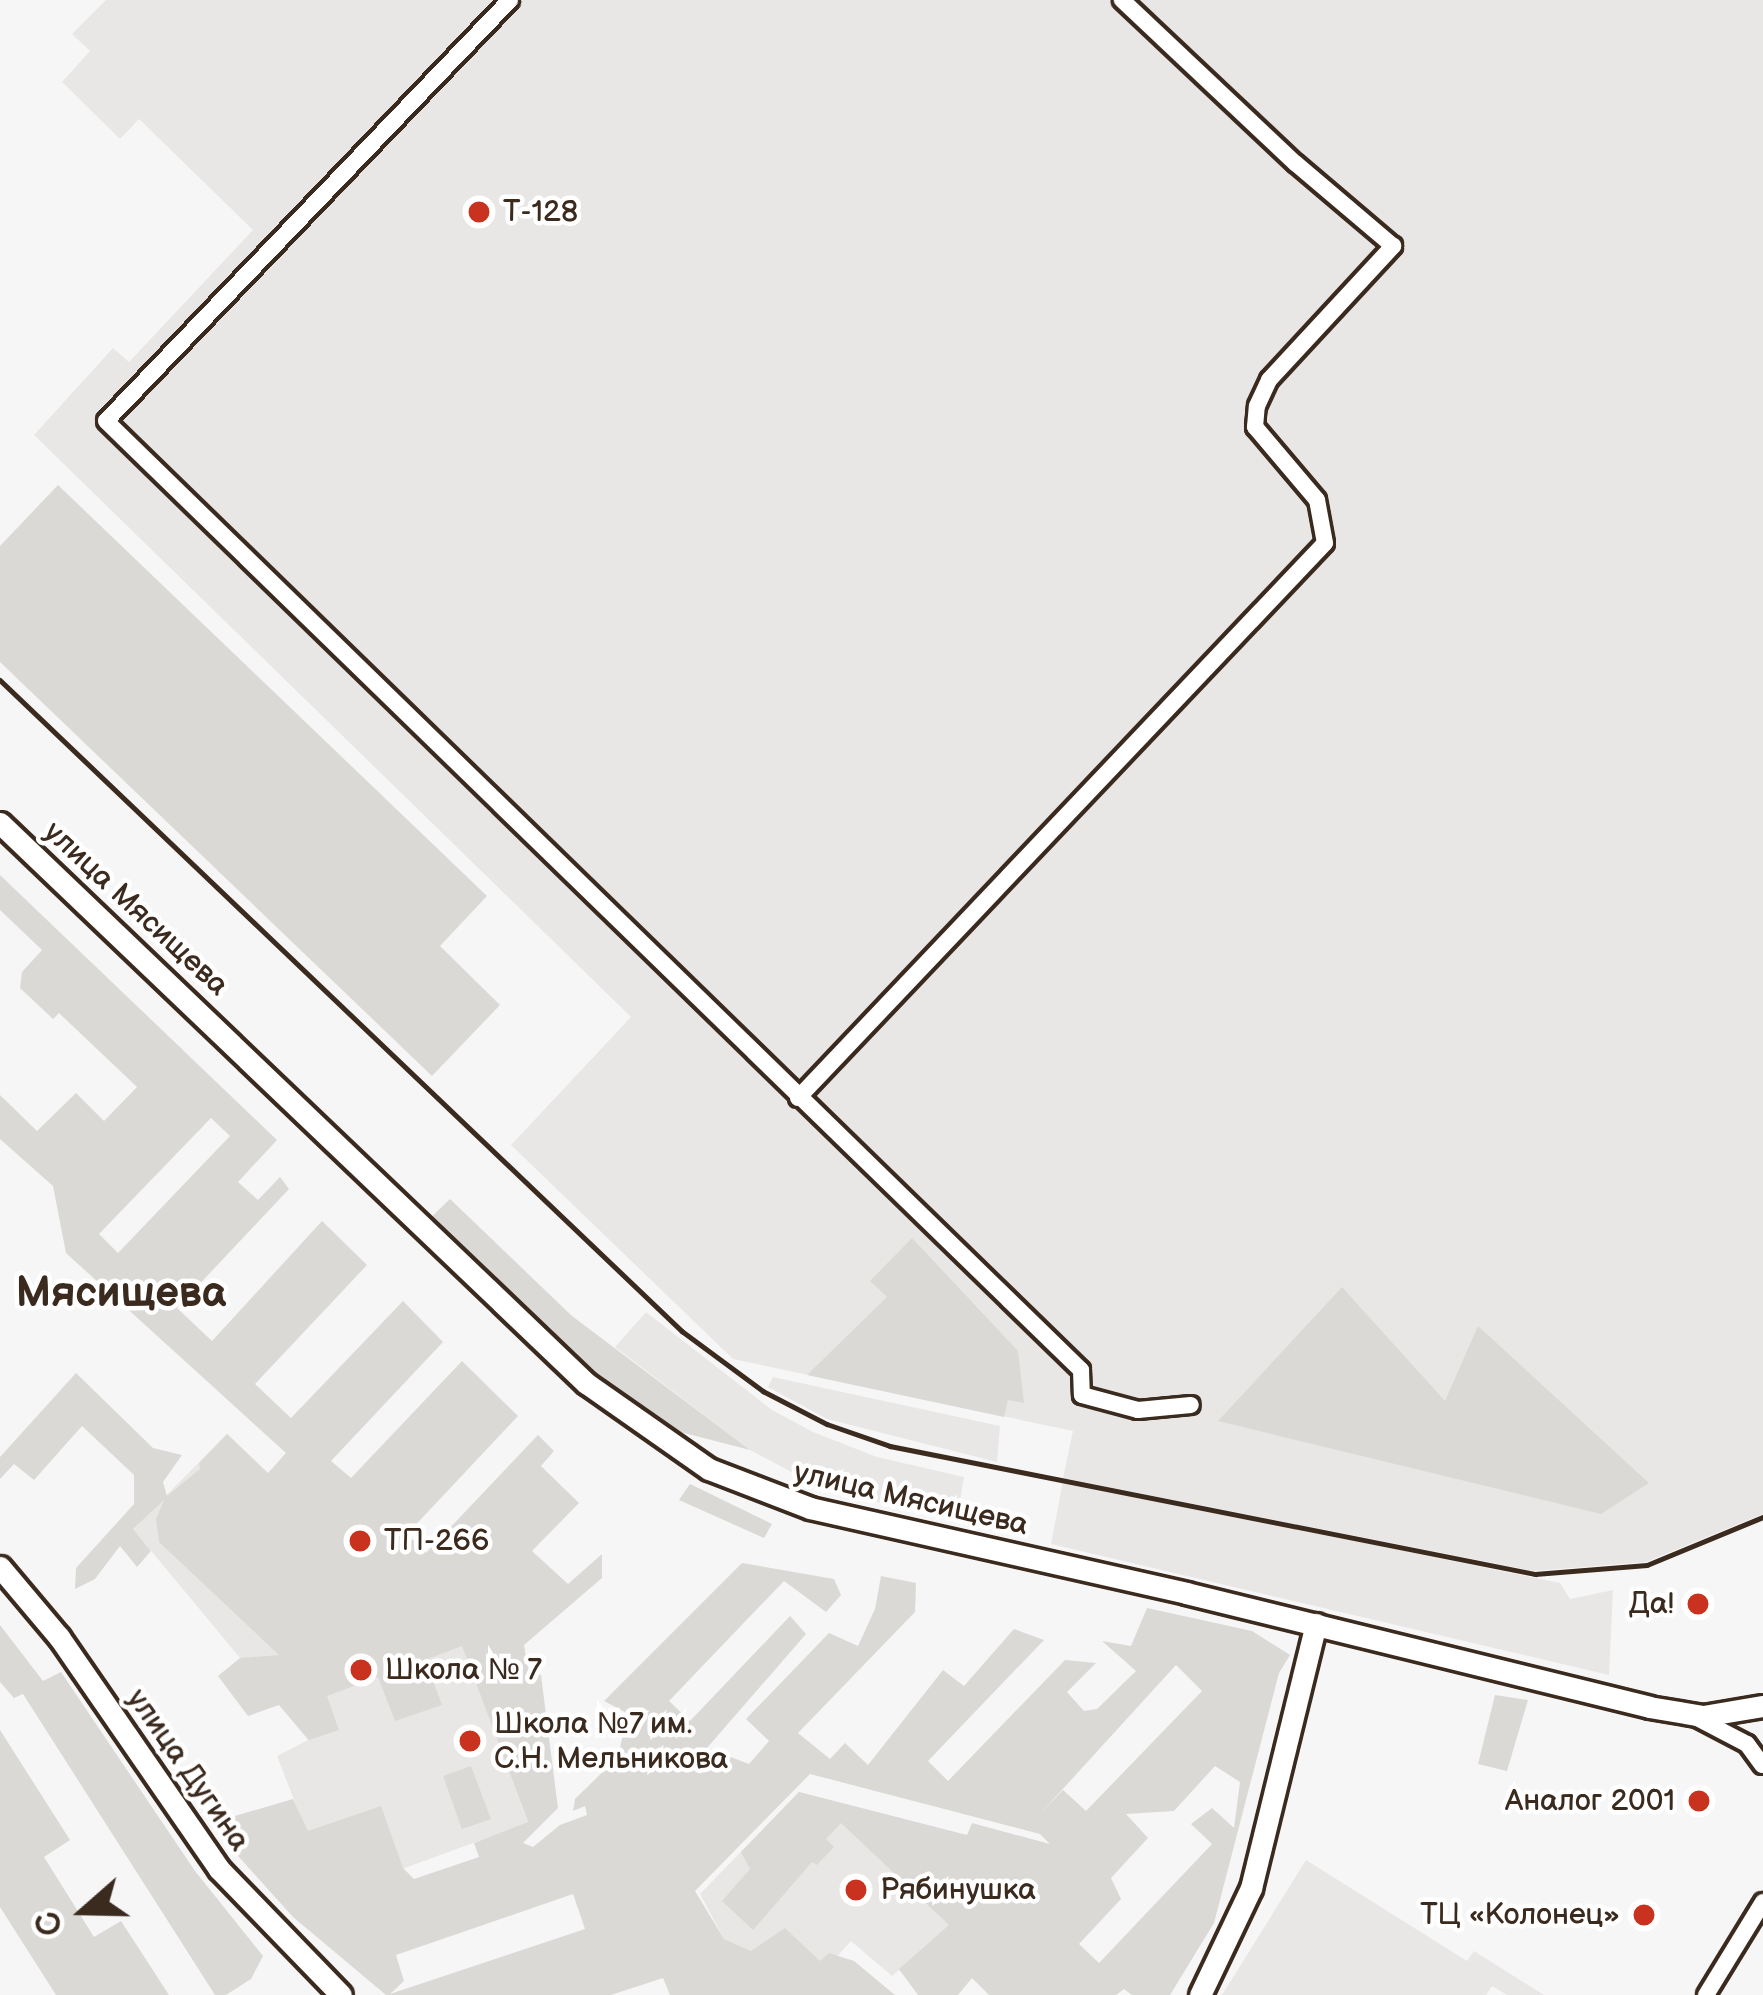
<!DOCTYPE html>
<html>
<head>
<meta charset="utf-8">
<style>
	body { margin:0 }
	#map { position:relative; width:1763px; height:1995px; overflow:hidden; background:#f7f6f6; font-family:"Balsamiq Sans",sans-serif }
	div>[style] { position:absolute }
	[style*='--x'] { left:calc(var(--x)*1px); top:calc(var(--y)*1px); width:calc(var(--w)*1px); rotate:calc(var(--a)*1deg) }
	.built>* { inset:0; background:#e9e7e6 }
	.green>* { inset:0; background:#dbd9d6 }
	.roads { filter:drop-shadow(3px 0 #3b2a1e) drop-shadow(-3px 0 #3b2a1e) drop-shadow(0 3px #3b2a1e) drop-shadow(0 -3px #3b2a1e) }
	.minor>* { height:16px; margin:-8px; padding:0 8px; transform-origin:8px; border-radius:8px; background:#fff }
	.major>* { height:21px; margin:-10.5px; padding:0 10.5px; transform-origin:10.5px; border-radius:10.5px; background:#fff }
	.rail>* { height:4.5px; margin:-2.25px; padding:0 2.25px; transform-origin:2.25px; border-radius:2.25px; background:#3b2a1e }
	.dots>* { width:33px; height:33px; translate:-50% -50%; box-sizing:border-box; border:6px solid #fff; border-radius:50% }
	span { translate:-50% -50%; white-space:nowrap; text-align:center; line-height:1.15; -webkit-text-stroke:9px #fff; paint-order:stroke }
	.poi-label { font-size:30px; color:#3b2a1e }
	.left { translate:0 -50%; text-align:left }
	.right { translate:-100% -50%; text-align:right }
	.street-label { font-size:30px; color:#3b2a1e }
	.district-label { font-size:42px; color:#3b2a1e; font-weight:700 }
	.north { position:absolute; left:24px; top:1851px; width:120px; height:120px; -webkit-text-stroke:9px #fff; paint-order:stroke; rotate:250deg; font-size:33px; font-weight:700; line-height:48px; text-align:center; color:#3b2a1e }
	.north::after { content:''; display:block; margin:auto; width:42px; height:54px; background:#3b2a1e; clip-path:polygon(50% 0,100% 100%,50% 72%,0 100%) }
</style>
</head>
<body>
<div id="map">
	<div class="built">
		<i style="clip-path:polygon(106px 0,1763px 0,1763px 1514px,1646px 1562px,1533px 1571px,1063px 1478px,1073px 1431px,733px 1359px,511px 1145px,631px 1017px,34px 435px,113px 348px,129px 362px,253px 230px,139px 119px,120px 139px,62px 82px,90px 51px,72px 34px)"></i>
		<i style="clip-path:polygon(646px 1312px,772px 1410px,813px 1432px,877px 1457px,964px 1477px,957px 1519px,864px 1499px,799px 1476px,750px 1450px,615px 1347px)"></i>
		<i style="clip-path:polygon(773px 1377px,1000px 1426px,997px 1462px,827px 1419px,768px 1387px)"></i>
		<i style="clip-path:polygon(227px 1434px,431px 1629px,458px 1634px,528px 1823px,331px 1895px,277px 1756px,308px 1740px,133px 1529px)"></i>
		<i style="clip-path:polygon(1063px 1481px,1560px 1583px,1570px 1599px,1613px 1590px,1609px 1675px,1051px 1544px)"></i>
		<i style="clip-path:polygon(799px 1792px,987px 1841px,958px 1995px,920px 1995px,899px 1970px,892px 1976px,851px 1941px,802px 1995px,751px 1951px,724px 1939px,700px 1894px)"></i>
		<i style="clip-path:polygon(1306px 1860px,1467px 1961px,1474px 1951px,1544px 1995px,1507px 1995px,1492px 1986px,1486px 1995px,1222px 1995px)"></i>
	</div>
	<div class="green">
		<i style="clip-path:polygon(58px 485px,487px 896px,440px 946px,500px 1005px,432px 1076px,0 662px,0 546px)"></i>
		<i style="clip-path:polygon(evenodd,0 875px,277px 1140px,238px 1182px,258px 1200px,280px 1177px,289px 1189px,177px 1308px,212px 1341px,322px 1221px,367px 1265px,255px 1384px,291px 1418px,403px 1301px,443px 1342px,331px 1461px,351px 1478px,462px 1361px,518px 1416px,407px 1534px,426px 1553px,538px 1435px,554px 1451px,541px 1466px,579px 1503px,532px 1551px,568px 1584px,602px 1554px,602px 1578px,524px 1645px,528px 1668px,541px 1675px,558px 1808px,523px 1843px,533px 1847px,560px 1825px,587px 1815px,585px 1806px,573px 1811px,575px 1799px,618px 1757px,623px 1734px,644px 1722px,604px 1701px,742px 1563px,834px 1579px,841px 1595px,826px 1612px,784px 1581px,669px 1701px,690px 1721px,790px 1616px,806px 1634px,707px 1748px,749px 1764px,769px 1741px,746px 1719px,829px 1633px,858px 1646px,875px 1609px,881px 1576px,916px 1583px,915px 1612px,798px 1733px,830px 1759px,845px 1743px,868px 1765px,943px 1670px,964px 1686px,1014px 1629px,1044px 1640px,928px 1761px,948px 1781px,1065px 1660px,1096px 1663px,1067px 1692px,1084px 1711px,1097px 1709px,1136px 1671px,1102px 1641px,1131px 1646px,1147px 1608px,1252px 1631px,1290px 1655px,1279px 1673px,1214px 1923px,1170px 1995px,1132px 1995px,1124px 1989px,1116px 1995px,989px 1995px,972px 1978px,958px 1995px,918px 1995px,899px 1969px,949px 1925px,841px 1823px,826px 1839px,834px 1847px,817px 1865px,812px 1862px,753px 1930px,722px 1901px,750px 1869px,741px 1852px,799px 1792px,967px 1835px,972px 1823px,1050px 1844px,1040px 1834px,810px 1774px,695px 1891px,724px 1939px,751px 1951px,785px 1928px,820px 1961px,829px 1953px,854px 1961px,895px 1995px,670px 1995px,663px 1978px,611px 1995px,386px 1995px,293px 1917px,230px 1847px,207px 1807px,217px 1801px,228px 1818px,293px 1799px,308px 1831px,381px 1806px,403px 1868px,414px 1879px,479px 1857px,474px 1843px,528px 1822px,462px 1646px,425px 1660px,442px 1705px,395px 1721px,378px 1677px,327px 1696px,339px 1730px,309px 1740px,279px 1705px,248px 1716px,218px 1676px,240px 1658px,279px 1655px,159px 1542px,156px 1519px,164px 1500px,133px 1529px,151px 1551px,137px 1567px,120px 1546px,95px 1579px,75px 1589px,76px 1568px,134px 1504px,134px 1475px,82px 1426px,34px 1480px,14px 1464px,0 1479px,0 1457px,76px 1373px,153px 1448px,182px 1455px,163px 1482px,167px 1496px,200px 1469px,199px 1463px,227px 1434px,268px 1473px,286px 1453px,66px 1253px,53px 1186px,0 1139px,0 1095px,37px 1131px,76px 1093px,104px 1121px,137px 1087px,59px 1013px,53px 1019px,20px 988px,22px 972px,42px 950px,0 910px,0 875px,211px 1118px,230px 1136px,118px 1253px,99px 1234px,211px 1118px,0 875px,1176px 1665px,1202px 1691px,1086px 1811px,1063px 1790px,1040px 1814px,1176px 1665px,0 875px,1215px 1766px,1240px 1782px,1234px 1828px,1212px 1808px,1191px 1824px,1212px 1844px,1099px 1963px,1079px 1944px,1121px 1899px,1111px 1878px,1148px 1838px,1126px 1814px,1174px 1811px,1215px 1766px,0 875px,573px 1894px,585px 1929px,390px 1994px,404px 1981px,396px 1955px,573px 1894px)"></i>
		<i style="clip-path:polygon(450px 1199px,572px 1316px,750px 1450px,630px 1419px,423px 1225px)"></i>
		<i style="clip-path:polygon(912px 1238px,1018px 1351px,1024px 1403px,1008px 1400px,1004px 1417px,807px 1375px,887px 1297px,870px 1281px)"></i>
		<i style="clip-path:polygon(1342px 1287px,1445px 1401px,1478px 1326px,1649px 1483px,1601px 1514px,1218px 1421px)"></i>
		<i style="clip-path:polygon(690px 1484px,772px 1524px,764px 1538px,679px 1500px)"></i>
		<i style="clip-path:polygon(0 1625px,43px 1681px,61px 1672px,195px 1871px,263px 1956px,251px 1979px,226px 1995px,215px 1995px,23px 1694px,14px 1698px,0 1682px)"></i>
		<i style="clip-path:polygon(1495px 1695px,1528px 1700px,1507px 1771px,1478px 1764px)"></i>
		<i style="clip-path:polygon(0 1730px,70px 1840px,44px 1857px,94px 1937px,121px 1921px,169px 1995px,56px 1995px,0 1907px)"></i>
		<i style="clip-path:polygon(471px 1766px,491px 1819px,462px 1829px,443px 1776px)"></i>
	</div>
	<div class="roads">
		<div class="minor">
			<i style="--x:510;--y:0;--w:583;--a:133.82"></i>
			<i style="--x:106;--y:421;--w:1361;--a:44.23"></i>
			<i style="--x:1081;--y:1370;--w:25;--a:88"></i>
			<i style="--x:1082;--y:1395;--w:58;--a:15"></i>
			<i style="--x:1138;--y:1410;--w:53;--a:-5.4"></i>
			<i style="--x:798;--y:1098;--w:765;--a:-46.48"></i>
			<i style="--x:1325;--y:543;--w:44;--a:-100.5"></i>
			<i style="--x:1317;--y:500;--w:96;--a:-130.3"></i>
			<i style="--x:1255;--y:427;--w:21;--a:-85"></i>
			<i style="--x:1257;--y:406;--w:29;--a:-65"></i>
			<i style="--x:1269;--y:380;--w:183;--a:-47.2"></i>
			<i style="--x:1393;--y:246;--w:128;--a:-139.7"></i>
			<i style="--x:1295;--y:163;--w:238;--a:-136.7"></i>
			<i style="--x:1697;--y:1718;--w:56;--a:27.5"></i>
			<i style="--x:1747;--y:1744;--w:26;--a:54"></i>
			<i style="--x:1706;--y:1995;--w:109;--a:-58.5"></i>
		</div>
		<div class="major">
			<i style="--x:0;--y:823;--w:811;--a:43.7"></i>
			<i style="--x:586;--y:1383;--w:150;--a:35"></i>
			<i style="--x:709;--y:1469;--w:108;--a:21.1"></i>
			<i style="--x:810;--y:1508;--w:385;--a:12.7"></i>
			<i style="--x:1186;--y:1593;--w:477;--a:13.8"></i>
			<i style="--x:1649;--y:1707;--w:55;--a:9.5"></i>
			<i style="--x:1703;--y:1716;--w:61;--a:-9.5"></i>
			<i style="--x:0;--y:1567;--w:92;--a:49.9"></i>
			<i style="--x:59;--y:1637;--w:282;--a:55.4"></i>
			<i style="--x:219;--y:1869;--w:175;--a:45.9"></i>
			<i style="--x:1200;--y:1995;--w:119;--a:-64.5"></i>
			<i style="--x:1251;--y:1888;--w:272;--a:-76.2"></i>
		</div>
	</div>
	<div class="rail">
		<i style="--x:0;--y:680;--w:943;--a:43.67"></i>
		<i style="--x:682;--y:1331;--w:101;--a:36.5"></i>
		<i style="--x:763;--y:1391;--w:72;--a:27.3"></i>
		<i style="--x:827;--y:1424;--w:67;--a:19.2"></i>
		<i style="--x:890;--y:1446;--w:658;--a:11.22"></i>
		<i style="--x:1535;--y:1574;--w:112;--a:-4.6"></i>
		<i style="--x:1647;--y:1565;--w:126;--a:-22.5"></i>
	</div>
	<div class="dots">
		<i style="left:479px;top:212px;background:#c8321e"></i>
		<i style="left:360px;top:1541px;background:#c8321e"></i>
		<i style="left:1698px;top:1604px;background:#c8321e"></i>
		<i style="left:361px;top:1670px;background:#c8321e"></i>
		<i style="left:470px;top:1741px;background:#c8321e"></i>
		<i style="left:1699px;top:1801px;background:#c8321e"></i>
		<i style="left:856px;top:1890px;background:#c8321e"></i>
		<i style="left:1644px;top:1915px;background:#c8321e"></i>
	</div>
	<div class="poi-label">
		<span class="left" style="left:503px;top:212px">Т-128</span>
		<span class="left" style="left:384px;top:1541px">ТП-266</span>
		<span class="right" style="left:1674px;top:1604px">Да!</span>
		<span class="left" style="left:385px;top:1670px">Школа № 7</span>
		<span class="left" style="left:494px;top:1741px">Школа №7 им.<br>С.Н. Мельникова</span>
		<span class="right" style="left:1675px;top:1801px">Аналог 2001</span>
		<span class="left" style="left:880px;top:1890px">Рябинушка</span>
		<span class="right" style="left:1620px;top:1915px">ТЦ «Колонец»</span>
	</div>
	<div class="street-label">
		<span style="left:136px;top:909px;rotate:43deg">улица Мясищева</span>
		<span style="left:911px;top:1499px;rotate:13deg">улица Мясищева</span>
		<span style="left:188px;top:1770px;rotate:55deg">улица Дугина</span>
	</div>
	<div class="district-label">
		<span style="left:121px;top:1294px">Мясищева</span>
	</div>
	<div class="north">С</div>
</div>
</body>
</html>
